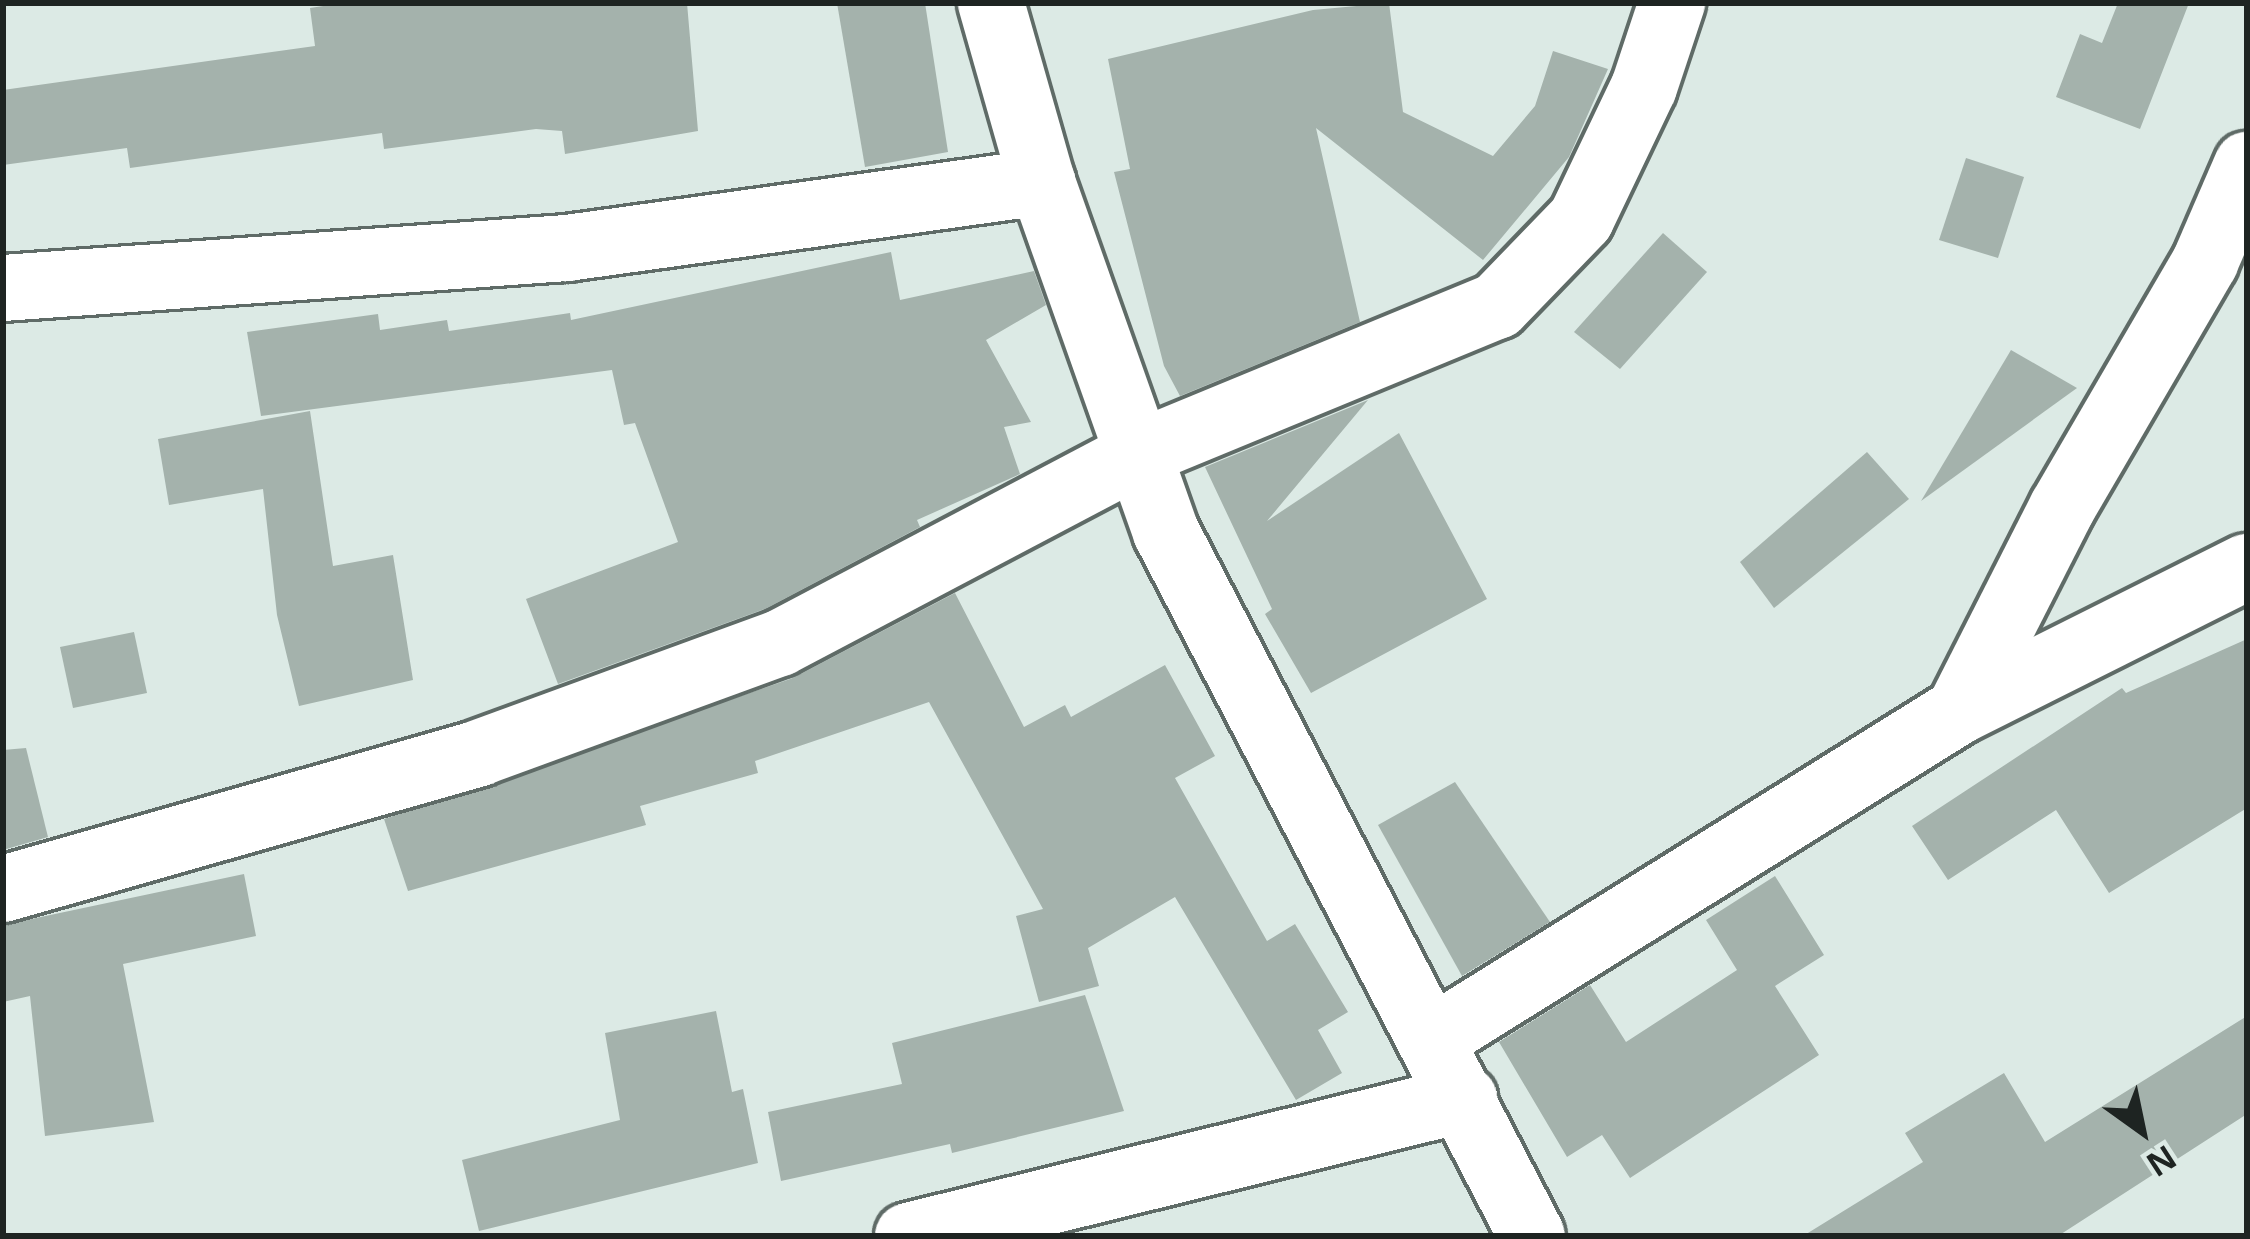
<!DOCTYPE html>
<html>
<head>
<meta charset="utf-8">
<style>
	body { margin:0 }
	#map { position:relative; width:2250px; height:1239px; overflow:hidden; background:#dceae5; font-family:"Open Sans",sans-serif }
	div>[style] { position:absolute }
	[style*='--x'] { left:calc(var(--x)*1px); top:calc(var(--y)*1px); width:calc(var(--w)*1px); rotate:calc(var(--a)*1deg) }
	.building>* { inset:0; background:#a4b2ac }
	.roads { filter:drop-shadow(3px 0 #5f6b67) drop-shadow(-3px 0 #5f6b67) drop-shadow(0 3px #5f6b67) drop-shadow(0 -3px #5f6b67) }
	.minor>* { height:66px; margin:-33px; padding:0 33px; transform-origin:33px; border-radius:33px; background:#fff }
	span { translate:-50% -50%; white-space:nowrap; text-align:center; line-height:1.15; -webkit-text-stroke:9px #dceae5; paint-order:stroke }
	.frame { position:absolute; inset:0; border:6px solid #1e2422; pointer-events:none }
	.north { position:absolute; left:2082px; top:1071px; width:120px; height:120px; -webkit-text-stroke:9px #dceae5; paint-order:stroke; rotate:147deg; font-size:33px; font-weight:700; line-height:48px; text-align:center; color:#1e2422 }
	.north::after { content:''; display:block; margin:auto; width:42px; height:54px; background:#1e2422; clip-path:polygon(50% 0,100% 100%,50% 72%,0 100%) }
</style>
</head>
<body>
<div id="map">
	<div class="building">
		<i style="clip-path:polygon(343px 3px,687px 3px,698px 131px,565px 154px,562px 131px,536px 129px,384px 149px,382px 133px,130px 168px,127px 148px,3px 165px,3px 90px,315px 46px,310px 8px)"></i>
		<i style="clip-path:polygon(837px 3px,925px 3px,948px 152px,865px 167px)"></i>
		<i style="clip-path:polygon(1389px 3px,1403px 112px,1493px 156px,1535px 106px,1553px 51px,1608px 69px,1569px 157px,1483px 260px,1316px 128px,1360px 322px,1180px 396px,1164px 366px,1114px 172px,1130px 169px,1108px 59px,1313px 10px)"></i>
		<i style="clip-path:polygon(2118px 3px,2189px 3px,2140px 129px,2056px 97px,2080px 34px,2102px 43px)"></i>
		<i style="clip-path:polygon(1966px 158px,2024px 177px,1998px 258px,1939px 240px)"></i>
		<i style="clip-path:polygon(1663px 233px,1707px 272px,1620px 369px,1574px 332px)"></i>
		<i style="clip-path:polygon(891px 252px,900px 300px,1034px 271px,1046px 305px,986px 340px,1031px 422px,1004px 427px,1020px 474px,917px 520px,920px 527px,765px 609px,558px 684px,526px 599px,678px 542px,635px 423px,624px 425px,612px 370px,261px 416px,247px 332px,378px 314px,380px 330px,447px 320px,449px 331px,570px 313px,571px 320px)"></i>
		<i style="clip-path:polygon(2011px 350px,2077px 388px,1921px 501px)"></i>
		<i style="clip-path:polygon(1368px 400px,1267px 521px,1399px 433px,1487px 599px,1311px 693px,1265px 614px,1272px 609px,1205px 467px)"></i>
		<i style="clip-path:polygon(310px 411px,333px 566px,393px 555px,413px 680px,299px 706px,277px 615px,263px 489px,169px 505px,158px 439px)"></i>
		<i style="clip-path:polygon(1867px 452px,1909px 499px,1774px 608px,1740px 562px)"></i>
		<i style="clip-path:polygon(955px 593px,1024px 727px,1065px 705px,1071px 717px,1165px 665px,1215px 756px,1175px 778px,1267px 941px,1295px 924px,1348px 1012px,1318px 1030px,1342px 1073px,1296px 1100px,1175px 897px,1088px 948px,1099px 986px,1039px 1002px,1016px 916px,1043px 909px,929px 702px,755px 761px,758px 773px,640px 806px,646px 825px,408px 891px,384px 819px,793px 678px)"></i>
		<i style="clip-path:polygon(134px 632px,147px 693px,73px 708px,60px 647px)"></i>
		<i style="clip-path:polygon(2247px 639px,2247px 808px,2109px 893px,2056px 810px,1948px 880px,1912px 826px,2122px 688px,2126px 693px)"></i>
		<i style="clip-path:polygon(26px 748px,48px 837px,3px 850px,3px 750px)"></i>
		<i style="clip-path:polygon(1455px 782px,1550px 922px,1462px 976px,1378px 825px)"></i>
		<i style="clip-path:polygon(244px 874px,256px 936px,123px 964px,154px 1122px,45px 1136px,30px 996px,3px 1002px,3px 925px)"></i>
		<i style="clip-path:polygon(1775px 876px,1824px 955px,1775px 986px,1819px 1055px,1630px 1178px,1602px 1135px,1567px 1157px,1499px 1042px,1590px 985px,1626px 1042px,1737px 970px,1706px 920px)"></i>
		<i style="clip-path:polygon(1085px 995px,1124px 1111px,952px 1153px,950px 1144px,781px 1181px,768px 1112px,902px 1084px,892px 1043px)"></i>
		<i style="clip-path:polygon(716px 1011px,732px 1092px,743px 1089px,758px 1163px,479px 1231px,462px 1160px,620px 1120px,605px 1033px)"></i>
		<i style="clip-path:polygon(2247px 1016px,2247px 1114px,2058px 1236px,1803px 1236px,1923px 1162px,1905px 1133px,2004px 1073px,2045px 1142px)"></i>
	</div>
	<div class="roads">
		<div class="minor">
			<i style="--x:991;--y:3;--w:186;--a:74.1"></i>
			<i style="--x:1042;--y:182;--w:371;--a:70.5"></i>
			<i style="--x:1166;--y:532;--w:793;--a:62.53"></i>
			<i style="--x:3;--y:288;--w:565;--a:-4.06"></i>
			<i style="--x:567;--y:248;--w:480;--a:-7.9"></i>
			<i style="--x:1959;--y:711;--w:228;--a:-63.1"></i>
			<i style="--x:2062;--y:508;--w:285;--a:-59.8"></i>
			<i style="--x:2205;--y:262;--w:106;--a:-66.6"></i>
			<i style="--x:3;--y:889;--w:495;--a:-15.9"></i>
			<i style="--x:479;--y:753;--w:320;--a:-20.1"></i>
			<i style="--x:780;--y:643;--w:409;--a:-27.8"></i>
			<i style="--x:1142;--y:452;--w:384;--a:-22.4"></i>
			<i style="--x:1497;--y:306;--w:121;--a:-46"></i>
			<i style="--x:1581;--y:219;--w:146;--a:-64.5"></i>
			<i style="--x:1644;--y:87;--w:89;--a:-71.6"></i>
			<i style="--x:1434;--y:1038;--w:619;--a:-31.92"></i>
			<i style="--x:1959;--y:711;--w:322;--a:-26.6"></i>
			<i style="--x:908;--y:1236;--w:573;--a:-13.84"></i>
		</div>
	</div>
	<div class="frame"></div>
	<div class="north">N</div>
</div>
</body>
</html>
